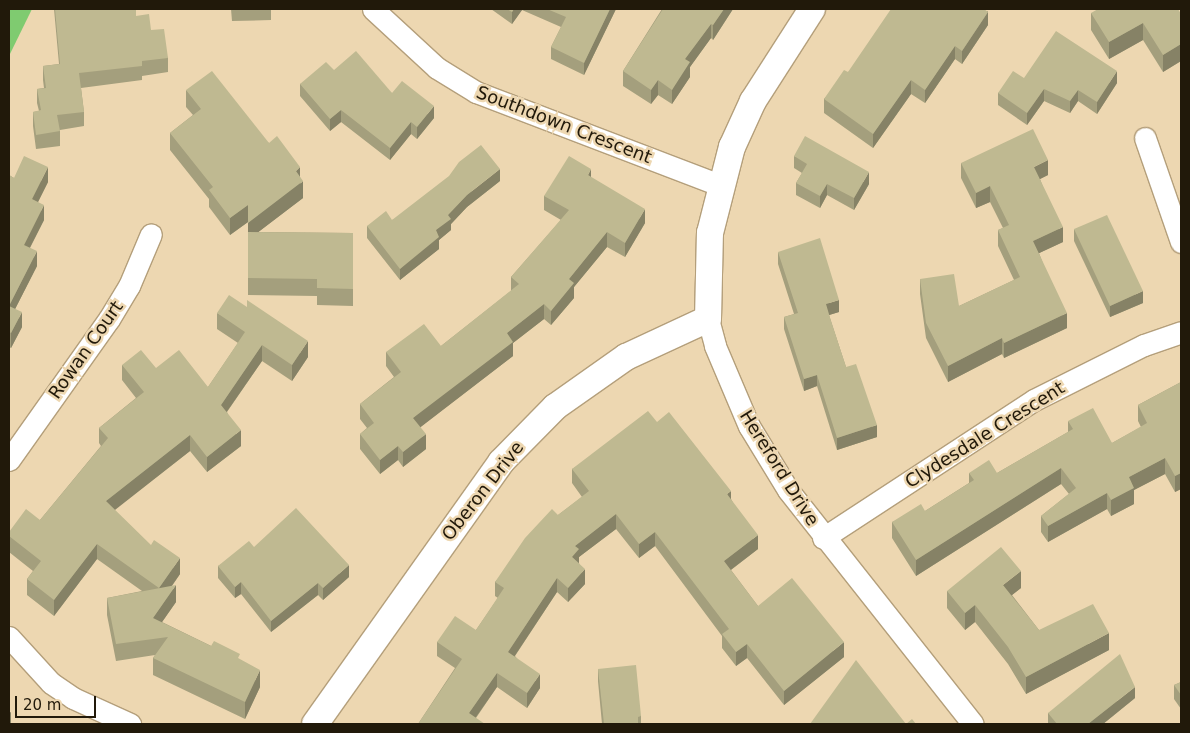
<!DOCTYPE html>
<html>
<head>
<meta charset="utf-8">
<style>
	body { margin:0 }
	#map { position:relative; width:1190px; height:733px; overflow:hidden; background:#edd7b1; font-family:"DejaVu Sans",sans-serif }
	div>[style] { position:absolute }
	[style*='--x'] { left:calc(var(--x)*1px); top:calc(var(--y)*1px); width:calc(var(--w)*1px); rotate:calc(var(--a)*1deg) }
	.green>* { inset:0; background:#7fcb70 }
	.roads { filter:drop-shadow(1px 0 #b49f7b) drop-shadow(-1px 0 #b49f7b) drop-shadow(0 1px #b49f7b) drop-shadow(0 -1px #b49f7b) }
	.minor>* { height:21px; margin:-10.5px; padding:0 10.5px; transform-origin:10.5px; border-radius:10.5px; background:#fff }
	.tertiary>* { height:26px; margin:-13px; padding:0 13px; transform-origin:13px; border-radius:13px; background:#fff }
	.wall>* { inset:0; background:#a49f7d }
	.shaded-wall>* { inset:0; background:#868266 }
	.building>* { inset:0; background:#bfb991 }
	span { translate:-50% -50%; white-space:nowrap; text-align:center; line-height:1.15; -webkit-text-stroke:5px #edd7b1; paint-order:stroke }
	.street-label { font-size:18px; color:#21190a }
	.frame { position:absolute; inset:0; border:10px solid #21190a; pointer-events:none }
	.scale { position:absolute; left:15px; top:696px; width:81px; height:22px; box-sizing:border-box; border:2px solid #21190a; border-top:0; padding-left:6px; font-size:15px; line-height:18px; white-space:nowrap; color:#21190a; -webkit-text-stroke:4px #edd7b1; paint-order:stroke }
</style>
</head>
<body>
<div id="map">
	<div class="green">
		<i style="clip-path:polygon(9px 9px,32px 9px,9px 56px)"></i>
	</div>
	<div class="roads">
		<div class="minor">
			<i style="--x:373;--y:9;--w:87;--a:42.7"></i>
			<i style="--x:437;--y:68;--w:46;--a:31.6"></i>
			<i style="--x:476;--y:92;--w:261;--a:20.9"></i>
			<i style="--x:1145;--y:138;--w:110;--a:70.9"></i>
			<i style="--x:708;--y:319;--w:28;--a:75"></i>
			<i style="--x:715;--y:346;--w:87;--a:67"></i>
			<i style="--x:749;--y:426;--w:75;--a:58.6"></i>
			<i style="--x:788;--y:490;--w:298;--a:51.7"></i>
			<i style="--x:9;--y:460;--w:173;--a:-54.7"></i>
			<i style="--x:109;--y:319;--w:39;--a:-59"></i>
			<i style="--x:129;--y:286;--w:56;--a:-67.1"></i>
			<i style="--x:823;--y:538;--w:252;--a:-33.2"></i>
			<i style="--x:1034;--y:400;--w:123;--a:-26.6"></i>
			<i style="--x:1144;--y:345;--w:39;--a:-19"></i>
			<i style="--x:9;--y:637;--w:62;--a:47.6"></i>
			<i style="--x:51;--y:683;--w:27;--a:34"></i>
			<i style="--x:73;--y:698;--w:63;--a:24.5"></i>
		</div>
		<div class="tertiary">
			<i style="--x:315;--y:724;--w:321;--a:-54.6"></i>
			<i style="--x:501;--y:462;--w:77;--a:-45.5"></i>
			<i style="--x:555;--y:407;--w:87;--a:-35.2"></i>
			<i style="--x:626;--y:357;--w:90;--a:-24.9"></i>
			<i style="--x:708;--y:319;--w:86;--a:-88.7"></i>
			<i style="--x:710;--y:233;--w:89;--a:-75.7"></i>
			<i style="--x:732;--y:147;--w:51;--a:-65.5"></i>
			<i style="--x:753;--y:101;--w:109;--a:-57.3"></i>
		</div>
	</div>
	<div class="wall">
		<i style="clip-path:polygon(54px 9px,136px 9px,136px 16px,151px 30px,168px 58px,168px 72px,142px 76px,142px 80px,81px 88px,84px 112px,84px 126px,60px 130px,60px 146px,36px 149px,33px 126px,33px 112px,39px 111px,37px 103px,37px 89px,44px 88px,43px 80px,43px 66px,59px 64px)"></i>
		<i style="clip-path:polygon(231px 9px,271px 9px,271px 20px,232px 21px)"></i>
		<i style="clip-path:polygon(491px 9px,616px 9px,584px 75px,551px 59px,551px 47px,561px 27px,522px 10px,512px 24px)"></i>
		<i style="clip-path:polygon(662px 9px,733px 9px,713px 40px,711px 38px,690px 67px,690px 77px,672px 104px,658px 95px,651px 104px,623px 86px,623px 71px)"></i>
		<i style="clip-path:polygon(988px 11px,988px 25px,962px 64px,955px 59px,925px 103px,911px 94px,873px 148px,824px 113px,824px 99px,848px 72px)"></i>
		<i style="clip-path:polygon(1091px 13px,1181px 14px,1181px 61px,1163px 72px,1143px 40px,1109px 59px,1091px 30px)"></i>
		<i style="clip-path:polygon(334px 70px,392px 93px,434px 118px,417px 139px,411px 134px,390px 160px,341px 122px,330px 131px,300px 96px,300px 84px)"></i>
		<i style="clip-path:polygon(1024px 78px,1117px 83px,1097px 114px,1078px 101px,1070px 113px,1044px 101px,1027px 125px,998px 105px,998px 93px)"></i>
		<i style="clip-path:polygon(186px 90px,269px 143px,300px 177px,303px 198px,258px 232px,353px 233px,353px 306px,317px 305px,317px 296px,248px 295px,248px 222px,230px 235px,209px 207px,209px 199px,170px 150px,170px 133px,193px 115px,186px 107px)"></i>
		<i style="clip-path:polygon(794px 156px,869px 184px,854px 210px,827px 195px,820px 208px,796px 195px,796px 183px,802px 173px,794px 168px)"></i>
		<i style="clip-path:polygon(961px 163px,1048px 175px,1040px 179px,1063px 242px,1039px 253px,1067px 328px,1004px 358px,1002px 354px,948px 382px,926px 338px,920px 294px,920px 279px,959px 306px,1014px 280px,998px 246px,998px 230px,1003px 228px,990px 202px,976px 208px,961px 178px)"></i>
		<i style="clip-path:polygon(9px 175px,14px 178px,48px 182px,38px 202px,44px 220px,30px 248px,37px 266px,15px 309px,22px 327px,11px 348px,9px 347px)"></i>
		<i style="clip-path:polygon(591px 178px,645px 223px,625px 257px,607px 247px,574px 287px,574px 298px,551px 325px,544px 319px,513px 343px,513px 356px,420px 427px,426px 449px,403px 467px,398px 460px,380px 474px,360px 449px,360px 434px,367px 428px,360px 419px,360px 404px,394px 377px,386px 366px,386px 352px,441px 346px,511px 291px,511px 277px,561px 220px,544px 210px,544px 196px)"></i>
		<i style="clip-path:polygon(500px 181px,467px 207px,451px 224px,451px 230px,439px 240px,439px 249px,400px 280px,367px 238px,367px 226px,392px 220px)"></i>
		<i style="clip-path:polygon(1074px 229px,1143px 303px,1110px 317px,1074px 241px)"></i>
		<i style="clip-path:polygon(778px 252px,839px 312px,829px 315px,846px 367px,877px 437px,837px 450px,817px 386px,804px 391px,784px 329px,784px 317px,794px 314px,778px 264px)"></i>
		<i style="clip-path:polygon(217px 313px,308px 357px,292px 381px,262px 361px,227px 412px,241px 446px,207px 472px,190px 451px,114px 510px,180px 574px,172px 586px,176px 602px,162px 622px,240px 660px,260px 687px,245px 719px,153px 675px,153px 658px,155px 655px,116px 661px,107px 615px,107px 598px,142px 591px,97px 559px,54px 616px,27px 595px,27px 579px,33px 571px,9px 552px,9px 532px,40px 520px,101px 446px,99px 443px,99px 428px,136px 398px,122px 380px,122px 365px,156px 368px,208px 387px,238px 343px,217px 329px)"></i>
		<i style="clip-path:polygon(1181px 382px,1181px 489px,1175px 492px,1165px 474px,1134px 490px,1134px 504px,1111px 516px,1107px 509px,1048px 542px,1041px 532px,1041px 516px,1069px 494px,1061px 484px,916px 576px,892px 538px,892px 522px,925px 511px,969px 483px,969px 473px,997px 473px,1068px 432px,1068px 421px,1112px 443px,1141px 427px,1138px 421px,1138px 405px)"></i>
		<i style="clip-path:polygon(657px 422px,731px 499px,758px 549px,731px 570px,758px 606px,844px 657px,784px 705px,747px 658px,736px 666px,722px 648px,722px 636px,655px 546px,639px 558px,616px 529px,579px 557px,579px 563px,585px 584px,568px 602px,557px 592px,515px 656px,540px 688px,527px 708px,497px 687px,476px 718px,418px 724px,455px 668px,437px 656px,437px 642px,476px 630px,498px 598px,495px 596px,495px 582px,558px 515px,582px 497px,572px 483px,572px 469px)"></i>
		<i style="clip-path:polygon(254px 547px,349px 577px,323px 600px,318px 595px,271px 632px,241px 594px,235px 598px,218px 578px,218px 566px)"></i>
		<i style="clip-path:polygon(1021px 588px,1012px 595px,1039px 630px,1109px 650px,1026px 694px,1008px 664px,975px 622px,965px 630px,947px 608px,947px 591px)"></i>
		<i style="clip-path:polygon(598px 669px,641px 716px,641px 724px,602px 724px,598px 681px)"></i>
		<i style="clip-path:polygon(1181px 682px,1181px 709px,1174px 699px,1174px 685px)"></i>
		<i style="clip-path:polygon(1135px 698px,1103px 724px,1048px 724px,1048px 713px)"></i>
	</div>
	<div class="shaded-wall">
		<i style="clip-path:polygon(514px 9px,522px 9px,522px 10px,512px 24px,512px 12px)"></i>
		<i style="clip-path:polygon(610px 9px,616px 9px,584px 75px,584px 63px)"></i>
		<i style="clip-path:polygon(724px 9px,733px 9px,713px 40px,713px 25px)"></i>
		<i style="clip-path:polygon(988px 12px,988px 25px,962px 64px,962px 51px)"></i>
		<i style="clip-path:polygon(1143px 23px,1143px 40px,1109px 59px,1109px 42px)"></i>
		<i style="clip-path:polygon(711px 24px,711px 38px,690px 67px,690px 77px,672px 104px,672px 90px,685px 59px)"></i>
		<i style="clip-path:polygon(1181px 44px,1181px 61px,1163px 72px,1163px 55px)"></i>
		<i style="clip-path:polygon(955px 46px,955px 59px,925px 103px,925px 90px)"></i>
		<i style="clip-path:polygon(1117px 71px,1117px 83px,1097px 114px,1097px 102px)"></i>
		<i style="clip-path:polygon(658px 80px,658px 95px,651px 104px,651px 90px)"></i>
		<i style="clip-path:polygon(911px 80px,911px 94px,873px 148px,873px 134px)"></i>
		<i style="clip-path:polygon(1044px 89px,1044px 101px,1027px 125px,1027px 113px)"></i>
		<i style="clip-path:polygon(1078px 90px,1078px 101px,1070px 113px,1070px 101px)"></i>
		<i style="clip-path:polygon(434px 106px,434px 118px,417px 139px,417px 127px)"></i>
		<i style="clip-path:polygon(341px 110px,341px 122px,330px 131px,330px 119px)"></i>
		<i style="clip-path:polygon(411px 122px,411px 134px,390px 160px,390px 148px)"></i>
		<i style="clip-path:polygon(1048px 160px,1048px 175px,1034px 182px,1034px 167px)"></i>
		<i style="clip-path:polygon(48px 167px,48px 182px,32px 214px,32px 199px)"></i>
		<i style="clip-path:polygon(300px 167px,300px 184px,303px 181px,303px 198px,248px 240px,248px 223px,296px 171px)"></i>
		<i style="clip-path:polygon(500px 169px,500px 181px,467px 207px,451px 224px,451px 230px,439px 240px,439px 249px,400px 280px,400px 269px,436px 230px,448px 215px,467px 195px)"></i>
		<i style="clip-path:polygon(591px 169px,591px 184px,588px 175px)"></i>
		<i style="clip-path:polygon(869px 172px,869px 184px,854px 210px,854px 198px)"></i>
		<i style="clip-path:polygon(827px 184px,827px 195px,820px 208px,820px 196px)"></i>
		<i style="clip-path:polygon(990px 186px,990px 202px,976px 208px,976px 193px)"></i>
		<i style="clip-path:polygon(44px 205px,44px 220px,24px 259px,24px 245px)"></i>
		<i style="clip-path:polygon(248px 205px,248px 222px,230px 235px,230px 218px)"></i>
		<i style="clip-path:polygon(645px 209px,645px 223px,625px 257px,625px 243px)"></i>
		<i style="clip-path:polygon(1063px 227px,1063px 242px,1033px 256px,1033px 241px)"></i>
		<i style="clip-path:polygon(607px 232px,607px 247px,574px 287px,574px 298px,551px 325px,551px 311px,569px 279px)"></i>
		<i style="clip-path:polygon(37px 251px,37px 266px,9px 321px,9px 306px)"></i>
		<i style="clip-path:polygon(1143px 291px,1143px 303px,1110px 317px,1110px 306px)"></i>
		<i style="clip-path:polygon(839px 300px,839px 312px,826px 316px,826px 304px)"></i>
		<i style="clip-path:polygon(544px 304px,544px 319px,513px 343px,513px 356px,413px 433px,413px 418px,507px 333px)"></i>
		<i style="clip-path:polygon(22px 312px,22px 327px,11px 348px,11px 333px)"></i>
		<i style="clip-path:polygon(1067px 313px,1067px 328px,1004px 358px,1004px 343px)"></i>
		<i style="clip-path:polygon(1002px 338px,1002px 354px,948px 382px,948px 366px)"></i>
		<i style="clip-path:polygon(308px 341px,308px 357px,292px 381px,292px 365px)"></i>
		<i style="clip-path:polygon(262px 345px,262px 361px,221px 420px,221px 405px)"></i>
		<i style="clip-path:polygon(817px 375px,817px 386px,804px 391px,804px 379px)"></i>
		<i style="clip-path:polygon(877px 425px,877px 437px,837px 450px,837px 438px)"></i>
		<i style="clip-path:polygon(241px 430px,241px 446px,207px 472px,207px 457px)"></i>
		<i style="clip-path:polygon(426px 434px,426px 449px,403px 467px,403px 452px)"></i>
		<i style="clip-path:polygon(190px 435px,190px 451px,106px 517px,106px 501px)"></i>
		<i style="clip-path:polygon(398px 446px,398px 460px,380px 474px,380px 460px)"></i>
		<i style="clip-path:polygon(1165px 458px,1165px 474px,1134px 490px,1134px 504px,1111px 516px,1111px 500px,1129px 477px)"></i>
		<i style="clip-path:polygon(1061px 468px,1061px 484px,916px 576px,916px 560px)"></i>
		<i style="clip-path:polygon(1181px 473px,1181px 489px,1175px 492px,1175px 476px)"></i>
		<i style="clip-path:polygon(731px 491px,731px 505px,727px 494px)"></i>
		<i style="clip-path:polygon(1107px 493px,1107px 509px,1048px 542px,1048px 526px)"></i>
		<i style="clip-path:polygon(616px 514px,616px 529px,579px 557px,579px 563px,572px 557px,575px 546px)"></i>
		<i style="clip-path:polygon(655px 532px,655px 546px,639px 558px,639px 544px)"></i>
		<i style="clip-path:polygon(758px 535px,758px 549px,724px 575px,724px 561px)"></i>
		<i style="clip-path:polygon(97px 544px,97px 559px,54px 616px,54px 600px)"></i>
		<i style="clip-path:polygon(180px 558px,180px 574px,159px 604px,159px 588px)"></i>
		<i style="clip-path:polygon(349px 565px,349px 577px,323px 600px,323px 588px)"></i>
		<i style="clip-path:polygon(585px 569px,585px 584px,568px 602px,568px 588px)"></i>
		<i style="clip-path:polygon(1021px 571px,1021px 588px,1003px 602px,1003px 585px)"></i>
		<i style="clip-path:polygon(557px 578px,557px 592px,508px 666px,508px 652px)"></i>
		<i style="clip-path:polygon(241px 582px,241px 594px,235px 598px,235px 587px)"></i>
		<i style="clip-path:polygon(318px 583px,318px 595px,271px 632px,271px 621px)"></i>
		<i style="clip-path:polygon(176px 585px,176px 602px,153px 635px,153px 618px)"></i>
		<i style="clip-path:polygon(975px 605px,975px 622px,965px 630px,965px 613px)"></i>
		<i style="clip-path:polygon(1109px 633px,1109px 650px,1026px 694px,1026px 677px)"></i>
		<i style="clip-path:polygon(844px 642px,844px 657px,784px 705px,784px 691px)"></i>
		<i style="clip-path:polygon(747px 644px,747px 658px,736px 666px,736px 652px)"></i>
		<i style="clip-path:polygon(260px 670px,260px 687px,245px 719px,245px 702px)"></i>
		<i style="clip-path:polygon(497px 673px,497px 687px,471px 724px,469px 713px)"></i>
		<i style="clip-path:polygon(540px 674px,540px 688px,527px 708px,527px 693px)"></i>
		<i style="clip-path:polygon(1135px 687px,1135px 698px,1103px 724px,1088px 724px)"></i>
		<i style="clip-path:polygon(11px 712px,11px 724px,9px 724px,9px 713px)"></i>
	</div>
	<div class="building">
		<i style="clip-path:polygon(55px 9px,136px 9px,136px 16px,149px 14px,151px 30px,164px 29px,168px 58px,142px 61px,142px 66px,79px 73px,84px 112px,57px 115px,60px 131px,36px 135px,33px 112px,41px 110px,37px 89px,46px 88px,43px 66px,60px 64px)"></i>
		<i style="clip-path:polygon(507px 9px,514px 9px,512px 12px)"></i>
		<i style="clip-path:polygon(547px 9px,610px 9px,584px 63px,551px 47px,566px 17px)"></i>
		<i style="clip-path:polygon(663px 9px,724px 9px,713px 25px,711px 24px,685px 59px,690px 62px,672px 90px,658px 80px,651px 90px,623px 71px)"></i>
		<i style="clip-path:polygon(891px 9px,984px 9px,988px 12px,962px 51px,955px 46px,925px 90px,911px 80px,873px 134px,824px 99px,844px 70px,848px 72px)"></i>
		<i style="clip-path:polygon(1098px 9px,1178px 9px,1181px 14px,1181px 44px,1163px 55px,1143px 23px,1109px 42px,1091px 13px)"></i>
		<i style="clip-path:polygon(1056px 31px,1117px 71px,1097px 102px,1078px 90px,1070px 101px,1044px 89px,1027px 113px,998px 93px,1013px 71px,1024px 78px)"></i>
		<i style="clip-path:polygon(356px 51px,392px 93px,402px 81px,434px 106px,417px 127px,411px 122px,390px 148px,341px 110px,330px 119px,300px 84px,326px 62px,334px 70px)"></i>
		<i style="clip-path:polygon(212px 71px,269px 143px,277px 136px,300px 167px,296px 171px,303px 181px,248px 223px,248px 205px,230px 218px,209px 190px,213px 187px,170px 133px,201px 109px,186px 90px)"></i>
		<i style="clip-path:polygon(1033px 129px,1048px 160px,1034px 167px,1063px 227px,1033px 241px,1067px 313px,1004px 343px,1002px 338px,948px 366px,926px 323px,920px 279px,954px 274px,959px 306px,1020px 277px,998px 230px,1009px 225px,990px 186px,976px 193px,961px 163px)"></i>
		<i style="clip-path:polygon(805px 136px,869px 172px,854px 198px,827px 184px,820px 196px,796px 183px,807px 164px,794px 156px)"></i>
		<i style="clip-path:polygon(481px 145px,500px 169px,467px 195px,448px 215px,451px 219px,436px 230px,439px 237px,400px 269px,367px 226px,386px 211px,392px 220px,449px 176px,459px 162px)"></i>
		<i style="clip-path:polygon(24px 156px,48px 167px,32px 199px,44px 205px,24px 245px,37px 251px,9px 306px,22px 312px,11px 333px,9px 332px,9px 175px,14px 178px)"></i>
		<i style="clip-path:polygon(569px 156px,591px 169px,588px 175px,645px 209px,625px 243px,607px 232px,569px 279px,574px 283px,551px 311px,544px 304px,507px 333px,513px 342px,413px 418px,426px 434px,403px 452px,398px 446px,380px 460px,360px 434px,374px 423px,360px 404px,401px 372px,386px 352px,424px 324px,441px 346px,519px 284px,511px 277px,569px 210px,544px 196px)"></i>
		<i style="clip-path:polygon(1107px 215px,1143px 291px,1110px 306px,1074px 229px)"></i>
		<i style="clip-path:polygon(248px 232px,353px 233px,353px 289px,317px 288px,317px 279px,248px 278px)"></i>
		<i style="clip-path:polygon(820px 238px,839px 300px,826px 304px,831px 321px,846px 367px,856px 364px,877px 425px,837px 438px,817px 375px,804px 379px,784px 317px,798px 313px,778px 252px)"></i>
		<i style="clip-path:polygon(229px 295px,247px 307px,247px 300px,308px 341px,292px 365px,262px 345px,221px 405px,241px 430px,207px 457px,190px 435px,106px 501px,151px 545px,154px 540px,180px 558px,159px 588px,97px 544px,54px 600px,27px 579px,41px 561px,9px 536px,9px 532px,26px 509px,40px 520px,108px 438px,99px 428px,144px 392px,122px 365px,141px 350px,156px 368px,179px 350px,208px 387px,245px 332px,217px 313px)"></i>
		<i style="clip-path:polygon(1181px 382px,1181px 473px,1175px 476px,1165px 458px,1129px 477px,1134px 488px,1111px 500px,1107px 493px,1048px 526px,1041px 516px,1076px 488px,1061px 468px,916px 560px,892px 522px,921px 504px,925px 511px,974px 480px,969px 473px,989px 460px,997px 473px,1073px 429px,1068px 421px,1093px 408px,1112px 443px,1147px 423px,1138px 405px)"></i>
		<i style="clip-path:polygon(648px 411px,657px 422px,669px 412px,731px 491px,727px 494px,758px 535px,724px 561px,758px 606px,792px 578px,844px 642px,784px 691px,747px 644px,736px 652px,722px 634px,729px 629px,655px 532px,639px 544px,616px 514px,575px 546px,579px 549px,572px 557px,585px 569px,568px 588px,557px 578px,508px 652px,540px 674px,527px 693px,497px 673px,469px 713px,485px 724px,418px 724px,462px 659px,437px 642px,455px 616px,476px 630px,504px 588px,495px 582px,525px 538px,552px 509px,558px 515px,589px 491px,572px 469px)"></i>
		<i style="clip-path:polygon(296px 508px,349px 565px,323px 588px,318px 583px,271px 621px,241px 582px,235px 587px,218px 566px,249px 541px,254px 547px)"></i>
		<i style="clip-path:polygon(1001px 547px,1021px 571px,1003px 585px,1039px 630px,1093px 604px,1109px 633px,1026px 677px,1008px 647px,975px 605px,965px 613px,947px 591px)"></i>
		<i style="clip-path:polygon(176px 585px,153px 618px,211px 646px,214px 641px,240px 654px,238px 658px,260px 670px,245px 702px,153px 658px,168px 637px,116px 644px,107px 598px)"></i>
		<i style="clip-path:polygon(1120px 654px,1135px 687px,1088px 724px,1057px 724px,1048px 713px)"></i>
		<i style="clip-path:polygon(856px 660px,906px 724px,912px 719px,916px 724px,810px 724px)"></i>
		<i style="clip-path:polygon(636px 665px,641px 716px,638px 717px,638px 724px,604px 724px,598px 669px)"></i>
		<i style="clip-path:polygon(1181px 682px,1181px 695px,1174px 685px)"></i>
	</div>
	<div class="street-label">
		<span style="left:564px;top:125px;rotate:21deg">Southdown Crescent</span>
		<span style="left:86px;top:350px;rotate:-55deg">Rowan Court</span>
		<span style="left:985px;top:435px;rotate:-32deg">Clydesdale Crescent</span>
		<span style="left:779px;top:468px;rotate:58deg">Hereford Drive</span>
		<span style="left:483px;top:491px;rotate:-52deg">Oberon Drive</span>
	</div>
	<div class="frame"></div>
	<div class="scale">20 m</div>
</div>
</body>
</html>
